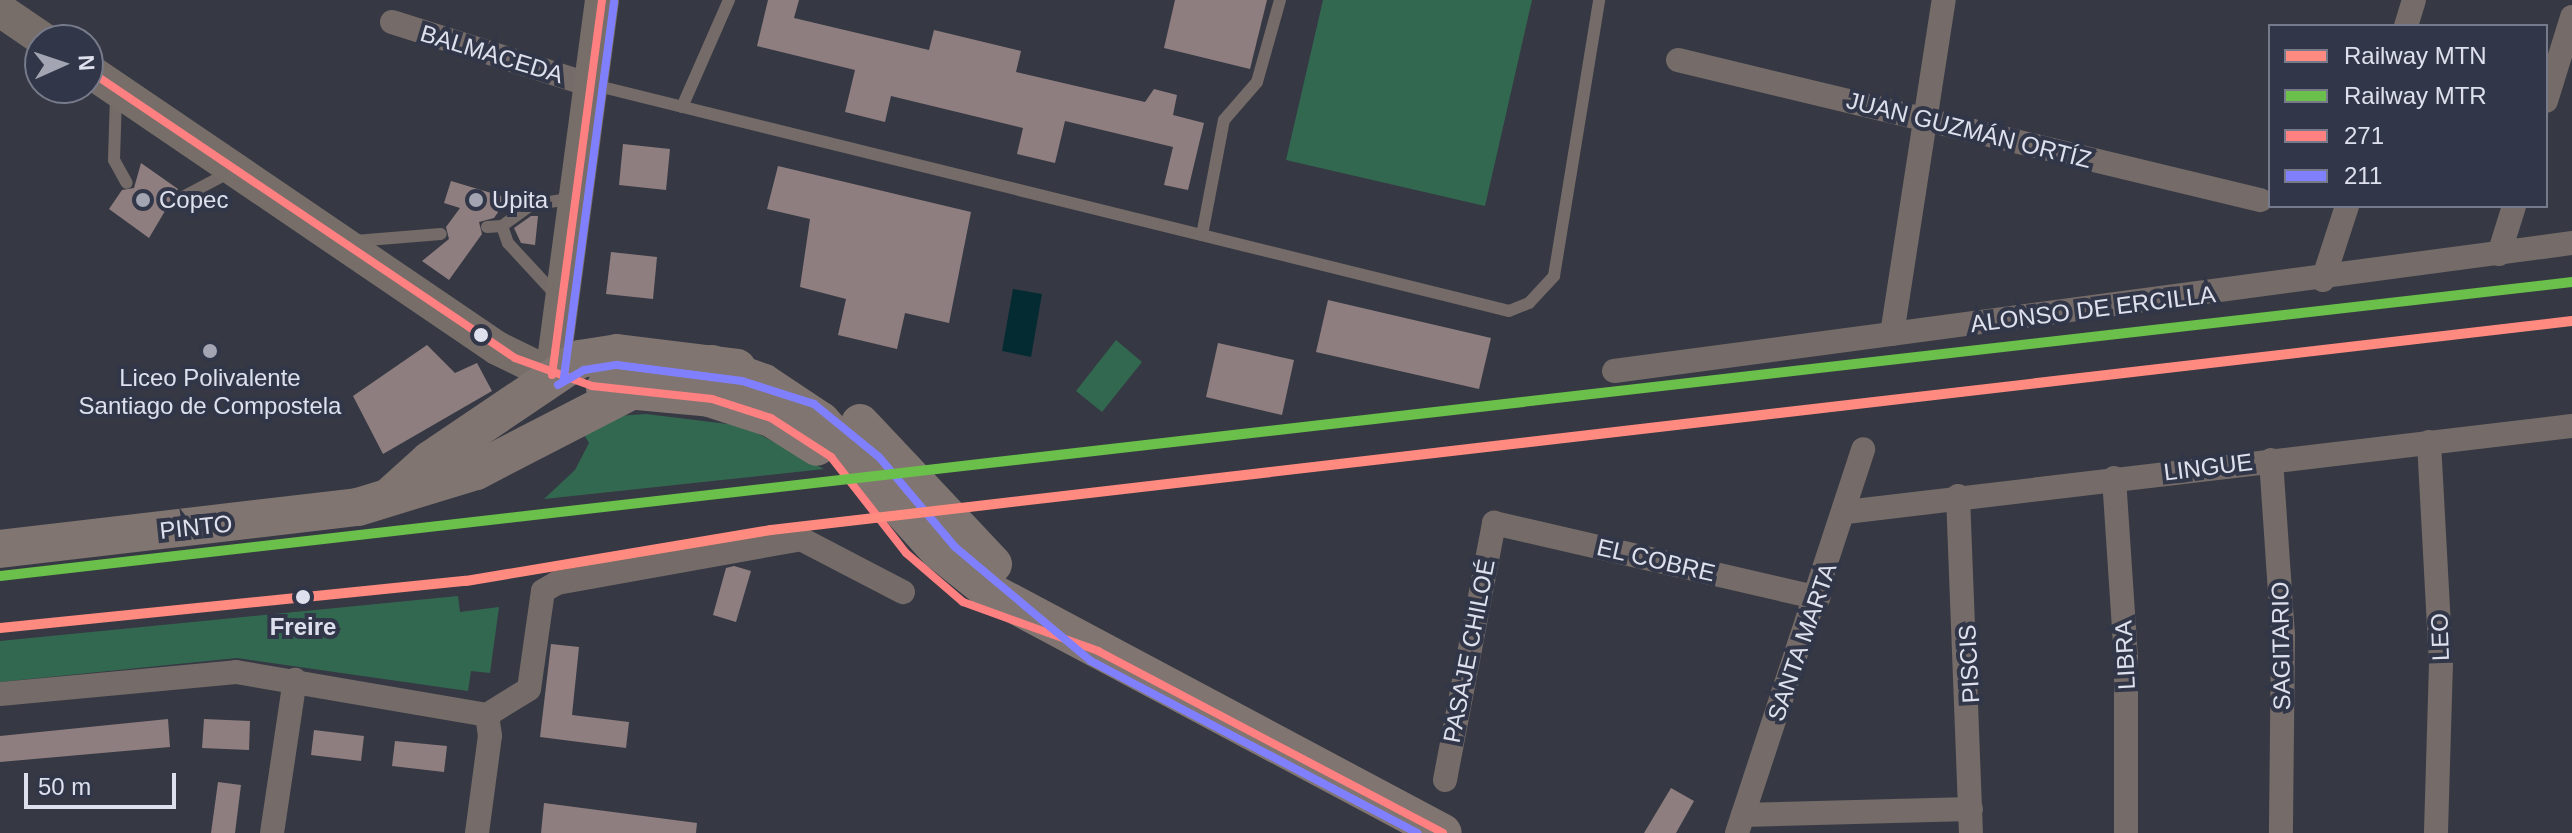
<!DOCTYPE html>
<html>
<head>
<meta charset="utf-8">
<style>
	body { margin:0 }
	#map { position:relative; width:2572px; height:833px; overflow:hidden; background:#363943; font-family:Helvetica,sans-serif }
	div>[style] { position:absolute }
	[style*='--x'] { left:calc(var(--x)*1px); top:calc(var(--y)*1px); width:calc(var(--w)*1px); rotate:calc(var(--a)*1deg) }
	.green>* { inset:0; background:#336850 }
	.water>* { inset:0; background:#052b32 }
	.building>* { inset:0; background:#8f7e7f }
	.service>* { height:12px; margin:-6px; padding:0 6px; transform-origin:6px; border-radius:6px; background:#756b68 }
	.minor>* { height:24px; margin:-12px; padding:0 12px; transform-origin:12px; border-radius:12px; background:#756b68 }
	.secondary>* { height:34px; margin:-17px; padding:0 17px; transform-origin:17px; border-radius:17px; background:#776e6a }
	.primary>* { height:38px; margin:-19px; padding:0 19px; transform-origin:19px; border-radius:19px; background:#817571 }
	.bus-1>* { height:8px; margin:-4px; padding:0 4px; transform-origin:4px; border-radius:4px; background:#ff8080 }
	.bus-2>* { height:8px; margin:-4px; padding:0 4px; transform-origin:4px; border-radius:4px; background:#8080ff }
	.rail-1>* { height:10px; margin:-5px; padding:0 5px; transform-origin:5px; border-radius:5px; background:#ff8a80 }
	.rail-2>* { height:10px; margin:-5px; padding:0 5px; transform-origin:5px; border-radius:5px; background:#6ac04a }
	.dots>* { width:22px; height:22px; translate:-50% -50%; box-sizing:border-box; border:4px solid #313648; border-radius:50% }
	span { translate:-50% -50%; white-space:nowrap; text-align:center; line-height:1.15; -webkit-text-stroke:8px #313648; paint-order:stroke }
	.street-label { font-size:24px; color:#dee1ed }
	.poi-label { font-size:24px; color:#dee1ed }
	.left { translate:0 -50%; text-align:left }
	.stop-label { font-size:24px; color:#dee1ed; font-weight:700 }
	.legend { position:absolute; left:2268px; top:24px; width:280px; height:184px; box-sizing:border-box; background:#313648; border:2px solid #767a8a; margin:0; padding:10px 14px; list-style:none; font-size:24px; color:#dee1ed }
	.legend li { display:flex; align-items:center; gap:16px; height:40px }
	.legend b { width:40px; border:2px solid #767a8a }
	.north { position:absolute; left:24px; top:24px; width:80px; height:80px; box-sizing:border-box; background:#313648; border:2px solid #767a8a; border-radius:50%; rotate:87deg; font-size:22px; font-weight:700; line-height:32px; text-align:center; color:#dee1ed }
	.north::after { content:''; display:block; margin:auto; width:28px; height:36px; background:#a3a6b2; clip-path:polygon(50% 0,100% 100%,50% 72%,0 100%) }
	.scale { position:absolute; left:24px; top:773px; width:152px; height:36px; box-sizing:border-box; border:4px solid #dee1ed; border-top:0; padding-left:10px; font-size:24px; line-height:28px; white-space:nowrap; color:#dee1ed; -webkit-text-stroke:6px #313648; paint-order:stroke }
</style>
</head>
<body>
<div id="map">
	<div class="green">
		<i style="clip-path:polygon(1323px 0,1532px 0,1485px 206px,1286px 160px)"></i>
		<i style="clip-path:polygon(1116px 340px,1142px 362px,1102px 412px,1076px 391px)"></i>
		<i style="clip-path:polygon(646px 414px,744px 426px,824px 469px,544px 499px,575px 470px,589px 443px,583px 433px,617px 416px)"></i>
		<i style="clip-path:polygon(458px 596px,460px 612px,499px 607px,490px 673px,471px 671px,468px 691px,237px 658px,0 682px,0 641px)"></i>
	</div>
	<div class="water">
		<i style="clip-path:polygon(1013px 289px,1042px 294px,1031px 357px,1002px 351px)"></i>
	</div>
	<div class="building">
		<i style="clip-path:polygon(768px 0,799px 0,794px 18px,929px 50px,934px 30px,1021px 51px,1016px 72px,1145px 102px,1154px 89px,1177px 95px,1173px 115px,1204px 123px,1188px 190px,1164px 185px,1173px 147px,1065px 121px,1055px 163px,1017px 154px,1023px 128px,891px 96px,885px 122px,845px 112px,855px 70px,757px 46px)"></i>
		<i style="clip-path:polygon(1175px 0,1267px 0,1250px 69px,1164px 48px)"></i>
		<i style="clip-path:polygon(623px 144px,670px 149px,666px 190px,619px 185px)"></i>
		<i style="clip-path:polygon(141px 163px,178px 189px,149px 238px,109px 209px,122px 190px,134px 188px)"></i>
		<i style="clip-path:polygon(778px 166px,971px 212px,949px 323px,905px 313px,897px 349px,838px 335px,846px 299px,800px 287px,810px 219px,767px 209px)"></i>
		<i style="clip-path:polygon(451px 181px,508px 198px,494px 218px,479px 222px,482px 234px,449px 280px,422px 261px,449px 239px,446px 227px,460px 208px,444px 203px)"></i>
		<i style="clip-path:polygon(531px 216px,538px 216px,535px 245px,521px 243px,514px 228px)"></i>
		<i style="clip-path:polygon(611px 252px,657px 257px,653px 299px,606px 294px)"></i>
		<i style="clip-path:polygon(1328px 300px,1491px 338px,1479px 389px,1316px 352px)"></i>
		<i style="clip-path:polygon(1218px 343px,1294px 360px,1282px 415px,1206px 397px)"></i>
		<i style="clip-path:polygon(427px 345px,455px 373px,477px 363px,492px 391px,383px 454px,353px 396px)"></i>
		<i style="clip-path:polygon(734px 566px,751px 571px,736px 622px,713px 615px,726px 568px)"></i>
		<i style="clip-path:polygon(551px 644px,579px 647px,572px 715px,629px 722px,626px 748px,540px 737px)"></i>
		<i style="clip-path:polygon(168px 719px,170px 747px,0 762px,0 736px)"></i>
		<i style="clip-path:polygon(204px 719px,250px 721px,249px 750px,202px 748px)"></i>
		<i style="clip-path:polygon(314px 730px,364px 736px,361px 761px,311px 755px)"></i>
		<i style="clip-path:polygon(395px 741px,447px 746px,444px 772px,392px 766px)"></i>
		<i style="clip-path:polygon(218px 782px,241px 785px,235px 833px,211px 833px)"></i>
		<i style="clip-path:polygon(1671px 788px,1694px 801px,1676px 833px,1644px 833px)"></i>
		<i style="clip-path:polygon(544px 803px,697px 823px,696px 833px,541px 833px)"></i>
	</div>
	<div class="service">
		<i style="--x:594;--y:85;--w:942;--a:13.87"></i>
		<i style="--x:1509;--y:311;--w:22;--a:-22"></i>
		<i style="--x:1529;--y:303;--w:37;--a:-47"></i>
		<i style="--x:1554;--y:276;--w:280;--a:-80.7"></i>
		<i style="--x:116;--y:96;--w:64;--a:91.8"></i>
		<i style="--x:114;--y:160;--w:26;--a:61"></i>
		<i style="--x:682;--y:107;--w:117;--a:-66.3"></i>
		<i style="--x:177;--y:200;--w:60;--a:-27.8"></i>
		<i style="--x:502;--y:226;--w:18;--a:71"></i>
		<i style="--x:508;--y:243;--w:71;--a:47.3"></i>
		<i style="--x:487;--y:227;--w:15;--a:-4"></i>
		<i style="--x:502;--y:226;--w:36;--a:-36"></i>
		<i style="--x:531;--y:205;--w:44;--a:-9.2"></i>
		<i style="--x:1202;--y:235;--w:117;--a:-79.2"></i>
		<i style="--x:1224;--y:120;--w:50;--a:-49"></i>
		<i style="--x:1257;--y:82;--w:85;--a:-74.3"></i>
		<i style="--x:355;--y:241;--w:86;--a:-4.7"></i>
	</div>
	<div class="minor">
		<i style="--x:392;--y:22;--w:209;--a:17.6"></i>
		<i style="--x:2406;--y:26;--w:27;--a:-73"></i>
		<i style="--x:1678;--y:60;--w:599;--a:13.53"></i>
		<i style="--x:2546;--y:101;--w:88;--a:-72.8"></i>
		<i style="--x:2499;--y:254;--w:50;--a:-72.6"></i>
		<i style="--x:2323;--y:280;--w:78;--a:-72"></i>
		<i style="--x:1892;--y:334;--w:338;--a:-81.2"></i>
		<i style="--x:1614;--y:371;--w:967;--a:-7.61"></i>
		<i style="--x:2429;--y:442;--w:221;--a:86.9"></i>
		<i style="--x:2441;--y:663;--w:170;--a:91.7"></i>
		<i style="--x:2271;--y:460;--w:174;--a:86.1"></i>
		<i style="--x:2283;--y:634;--w:199;--a:90.6"></i>
		<i style="--x:2114;--y:478;--w:181;--a:86.2"></i>
		<i style="--x:2126;--y:659;--w:174;--a:90"></i>
		<i style="--x:1958;--y:496;--w:337;--a:87.8"></i>
		<i style="--x:1846;--y:512;--w:731;--a:-6.76"></i>
		<i style="--x:0;--y:694;--w:237;--a:-5.3"></i>
		<i style="--x:236;--y:672;--w:255;--a:9.7"></i>
		<i style="--x:487;--y:715;--w:49;--a:-31.8"></i>
		<i style="--x:529;--y:689;--w:99;--a:-81.9"></i>
		<i style="--x:543;--y:591;--w:16;--a:-30"></i>
		<i style="--x:557;--y:583;--w:248;--a:-10.2"></i>
		<i style="--x:801;--y:539;--w:115;--a:27.5"></i>
		<i style="--x:1445;--y:780;--w:262;--a:-79.2"></i>
		<i style="--x:1494;--y:523;--w:333;--a:13"></i>
		<i style="--x:1743;--y:815;--w:228;--a:-1.5"></i>
		<i style="--x:272;--y:833;--w:155;--a:-81.5"></i>
		<i style="--x:477;--y:833;--w:98;--a:-82.4"></i>
		<i style="--x:490;--y:736;--w:21;--a:-98"></i>
		<i style="--x:1737;--y:833;--w:404;--a:-71.8"></i>
	</div>
	<div class="secondary">
		<i style="--x:0;--y:10;--w:53;--a:34.3"></i>
		<i style="--x:88;--y:70;--w:495;--a:34.2"></i>
		<i style="--x:497;--y:348;--w:61;--a:26.1"></i>
		<i style="--x:552;--y:375;--w:378;--a:-82.4"></i>
	</div>
	<div class="primary">
		<i style="--x:712;--y:364;--w:55;--a:20.1"></i>
		<i style="--x:764;--y:383;--w:69;--a:33.7"></i>
		<i style="--x:821;--y:421;--w:176;--a:47.8"></i>
		<i style="--x:939;--y:551;--w:64;--a:38.7"></i>
		<i style="--x:989;--y:591;--w:514;--a:28.06"></i>
		<i style="--x:605;--y:388;--w:130;--a:5.3"></i>
		<i style="--x:712;--y:399;--w:62;--a:17.9"></i>
		<i style="--x:771;--y:418;--w:54;--a:32.2"></i>
		<i style="--x:860;--y:423;--w:194;--a:46.7"></i>
		<i style="--x:390;--y:496;--w:54;--a:-42"></i>
		<i style="--x:430;--y:460;--w:181;--a:-34"></i>
		<i style="--x:580;--y:359;--w:37;--a:-9"></i>
		<i style="--x:617;--y:353;--w:121;--a:7.1"></i>
		<i style="--x:0;--y:549;--w:360;--a:-6.7"></i>
		<i style="--x:358;--y:507;--w:123;--a:-17"></i>
		<i style="--x:476;--y:471;--w:172;--a:-27.3"></i>
	</div>
	<div class="bus-1">
		<i style="--x:88;--y:70;--w:515;--a:34"></i>
		<i style="--x:515;--y:358;--w:82;--a:20"></i>
		<i style="--x:592;--y:386;--w:121;--a:6.2"></i>
		<i style="--x:712;--y:399;--w:62;--a:17.9"></i>
		<i style="--x:771;--y:418;--w:72;--a:33"></i>
		<i style="--x:831;--y:457;--w:122;--a:52"></i>
		<i style="--x:906;--y:553;--w:75;--a:40.7"></i>
		<i style="--x:963;--y:602;--w:144;--a:19.9"></i>
		<i style="--x:1098;--y:651;--w:390;--a:27.8"></i>
		<i style="--x:552;--y:375;--w:378;--a:-82.4"></i>
	</div>
	<div class="bus-2">
		<i style="--x:564;--y:377;--w:378;--a:-82.4"></i>
		<i style="--x:558;--y:385;--w:30;--a:-30"></i>
		<i style="--x:584;--y:370;--w:33;--a:-9"></i>
		<i style="--x:617;--y:365;--w:126;--a:7.3"></i>
		<i style="--x:742;--y:381;--w:76;--a:17.7"></i>
		<i style="--x:814;--y:404;--w:84;--a:39.2"></i>
		<i style="--x:879;--y:457;--w:118;--a:49.8"></i>
		<i style="--x:955;--y:547;--w:177;--a:40"></i>
		<i style="--x:1091;--y:661;--w:369;--a:27.8"></i>
	</div>
	<div class="rail-1">
		<i style="--x:0;--y:628;--w:468;--a:-5.8"></i>
		<i style="--x:466;--y:581;--w:309;--a:-9.5"></i>
		<i style="--x:771;--y:530;--w:1813;--a:-6.62"></i>
	</div>
	<div class="rail-2">
		<i style="--x:0;--y:576;--w:2589;--a:-6.52"></i>
	</div>
	<div class="dots">
		<i style="left:143px;top:200px;background:#a3a6b2"></i>
		<i style="left:476px;top:200px;background:#a3a6b2"></i>
		<i style="left:481px;top:335px;background:#dee1ed"></i>
		<i style="left:210px;top:351px;background:#a3a6b2"></i>
		<i style="left:303px;top:597px;background:#dee1ed"></i>
	</div>
	<div class="street-label">
		<span style="left:492px;top:54px;rotate:17deg">BALMACEDA</span>
		<span style="left:1969px;top:130px;rotate:14deg">JUAN GUZMÁN ORTÍZ</span>
		<span style="left:2093px;top:309px;rotate:-7deg">ALONSO DE ERCILLA</span>
		<span style="left:2208px;top:467px;rotate:-7deg">LINGUE</span>
		<span style="left:196px;top:527px;rotate:-6deg">PINTO</span>
		<span style="left:1656px;top:560px;rotate:13deg">EL COBRE</span>
		<span style="left:2440px;top:637px;rotate:-92deg">LEO</span>
		<span style="left:1802px;top:642px;rotate:-71deg">SANTA MARTA</span>
		<span style="left:2281px;top:646px;rotate:-91deg">SAGITARIO</span>
		<span style="left:1469px;top:651px;rotate:-79deg">PASAJE CHILOÉ</span>
		<span style="left:2125px;top:655px;rotate:-93deg">LIBRA</span>
		<span style="left:1969px;top:664px;rotate:-93deg">PISCIS</span>
	</div>
	<div class="poi-label">
		<span class="left" style="left:159px;top:200px">Copec</span>
		<span class="left" style="left:492px;top:200px">Upita</span>
		<span style="left:210px;top:392px">Liceo Polivalente<br>Santiago de Compostela</span>
	</div>
	<div class="stop-label">
		<span style="left:303px;top:627px">Freire</span>
	</div>
	<ul class="legend">
	<li><b style="height:10px;background:#ff8a80"></b>Railway MTN</li>
	<li><b style="height:10px;background:#6ac04a"></b>Railway MTR</li>
	<li><b style="height:10px;background:#ff8080"></b>271</li>
	<li><b style="height:10px;background:#8080ff"></b>211</li>
	</ul>
	<div class="north">N</div>
	<div class="scale">50 m</div>
</div>
</body>
</html>
